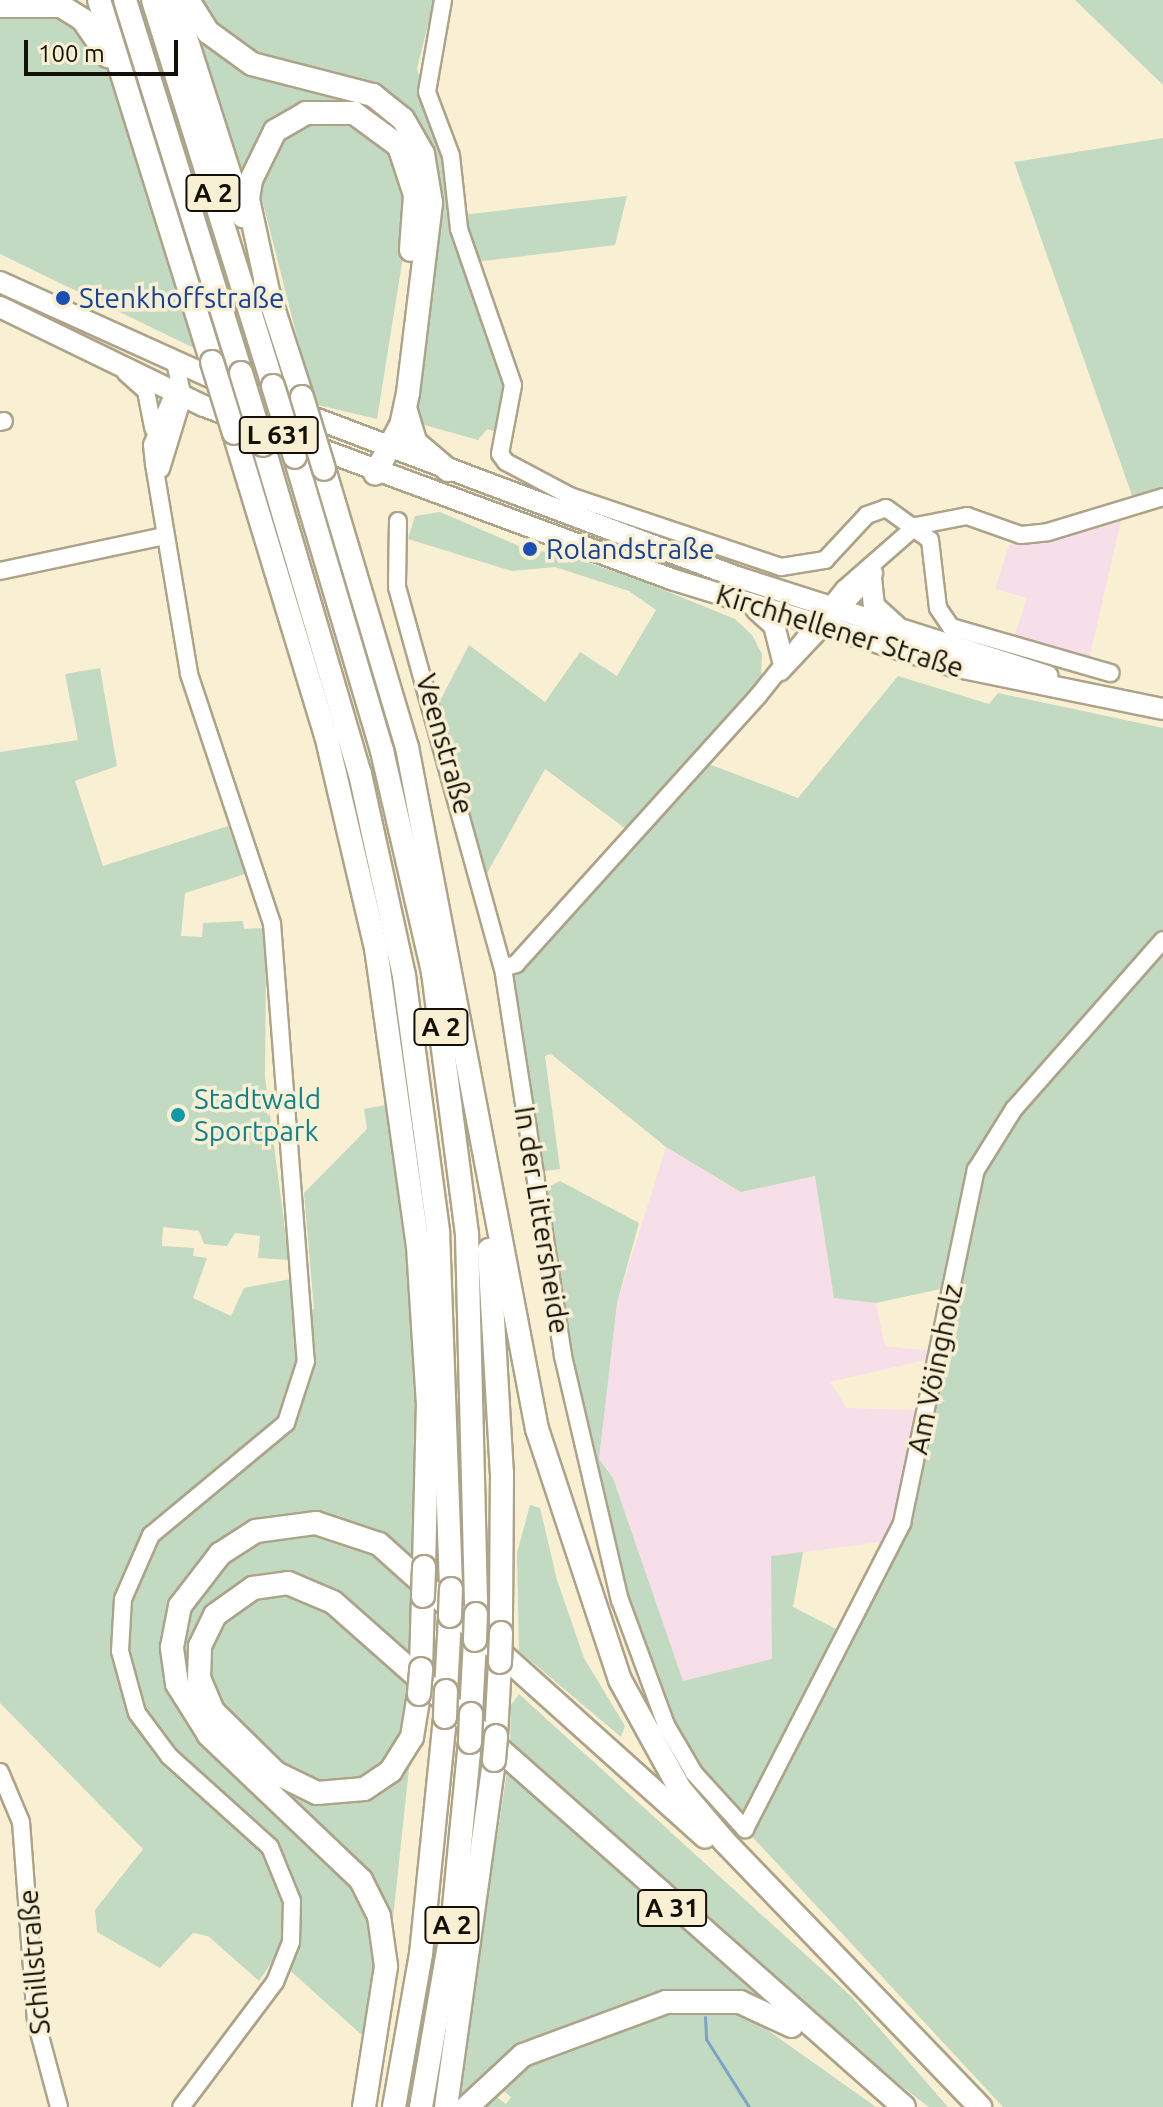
<!DOCTYPE html>
<html>
<head>
<meta charset="utf-8">
<style>
	body { margin:0 }
	#map { position:relative; width:1163px; height:2107px; overflow:hidden; background:#f9f0d4; font-family:Ubuntu,sans-serif }
	div>[style] { position:absolute }
	[style*='--x'] { left:calc(var(--x)*1px); top:calc(var(--y)*1px); width:calc(var(--w)*1px); rotate:calc(var(--a)*1deg) }
	.commercial>* { inset:0; background:#f7dfe9 }
	.green>* { inset:0; background:#c2d9c2 }
	.stream>* { height:3px; margin:-1.5px; padding:0 1.5px; transform-origin:1.5px; border-radius:1.5px; background:#7ba3c4 }
	.roads { filter:drop-shadow(2px 0 #aca388) drop-shadow(-2px 0 #aca388) drop-shadow(0 2px #aca388) drop-shadow(0 -2px #aca388) }
	.minor>* { height:16px; margin:-8px; padding:0 8px; transform-origin:8px; border-radius:8px; background:#fff }
	.major>* { height:20px; margin:-10px; padding:0 10px; transform-origin:10px; border-radius:10px; background:#fff }
	.highway>* { height:22px; margin:-11px; padding:0 11px; transform-origin:11px; border-radius:11px; background:#fff }
	.bridges { filter:drop-shadow(2px 0 #aca388) drop-shadow(-2px 0 #aca388) drop-shadow(0 2px #aca388) drop-shadow(0 -2px #aca388) }
	.highway-bridge>* { height:22px; margin:-11px; padding:0 11px; transform-origin:11px; border-radius:11px; background:#fff }
	.dots>* { width:22px; height:22px; translate:-50% -50%; box-sizing:border-box; border:4px solid #f9f0d4; border-radius:50% }
	span { translate:-50% -50%; white-space:nowrap; text-align:center; line-height:1.15; -webkit-text-stroke:7px #f9f0d4; paint-order:stroke }
	.shield-label span { padding:2px 6px; background:#f9f0d4; border:2px solid; border-radius:6px; -webkit-text-stroke-width:0 }
	.shield-label { font-size:26px; color:#131007; font-weight:700 }
	.transit-label { font-size:28px; color:#164399 }
	.left { translate:0 -50%; text-align:left }
	.street-label { font-size:28px; color:#131007 }
	.culture-label { font-size:28px; color:#0d838f }
	.scale { position:absolute; left:24px; top:40px; width:154px; height:36px; box-sizing:border-box; border:4px solid #131007; border-top:0; padding-left:10px; font-size:24px; line-height:28px; white-space:nowrap; color:#131007; -webkit-text-stroke:6px #f9f0d4; paint-order:stroke }
</style>
</head>
<body>
<div id="map">
	<div class="commercial">
		<i style="clip-path:polygon(1121px 521px,1088px 664px,1013px 640px,1027px 598px,995px 589px,1009px 545px)"></i>
		<i style="clip-path:polygon(666px 1147px,741px 1192px,816px 1176px,834px 1297px,876px 1303px,885px 1346px,931px 1351px,930px 1359px,830px 1382px,847px 1408px,921px 1410px,889px 1541px,772px 1556px,773px 1659px,683px 1681px,613px 1478px,599px 1459px,617px 1303px)"></i>
	</div>
	<div class="green">
		<i style="clip-path:polygon(194px 0,434px 0,417px 69px,509px 385px,497px 432px,487px 429px,478px 440px,414px 422px,434px 223px,402px 111px,237px 49px)"></i>
		<i style="clip-path:polygon(1075px 0,1163px 0,1163px 85px)"></i>
		<i style="clip-path:polygon(0 11px,71px 17px,104px 59px,196px 349px,0 254px)"></i>
		<i style="clip-path:polygon(193px 22px,204px 34px,343px 88px,394px 117px,401px 139px,306px 109px,243px 184px)"></i>
		<i style="clip-path:polygon(342px 117px,377px 132px,405px 173px,405px 244px,377px 419px,314px 404px,258px 183px,280px 139px,305px 123px)"></i>
		<i style="clip-path:polygon(1163px 138px,1163px 492px,1134px 501px,1014px 162px)"></i>
		<i style="clip-path:polygon(627px 196px,615px 245px,475px 262px,461px 215px)"></i>
		<i style="clip-path:polygon(440px 512px,531px 551px,557px 552px,634px 578px,735px 619px,752px 635px,762px 654px,761px 680px,626px 829px,545px 769px,486px 875px,439px 703px,469px 645px,545px 702px,580px 652px,617px 676px,656px 610px,629px 591px,555px 567px,512px 571px,408px 539px,415px 516px)"></i>
		<i style="clip-path:polygon(100px 668px,117px 766px,75px 781px,103px 866px,228px 826px,245px 874px,185px 893px,181px 936px,202px 937px,203px 923px,243px 921px,244px 929px,262px 928px,266px 948px,265px 1077px,289px 1260px,258px 1258px,260px 1236px,235px 1233px,227px 1246px,204px 1244px,199px 1231px,163px 1227px,162px 1246px,194px 1248px,193px 1256px,207px 1258px,193px 1298px,231px 1316px,244px 1288px,291px 1279px,291px 1313px,314px 1309px,304px 1193px,367px 1129px,364px 1109px,391px 1104px,416px 1357px,411px 1750px,391px 1937px,363px 2036px,275px 1957px,259px 1981px,208px 1936px,193px 1933px,160px 1968px,97px 1932px,95px 1910px,143px 1849px,0 1703px,0 752px,78px 740px,65px 674px)"></i>
		<i style="clip-path:polygon(898px 676px,989px 704px,998px 693px,1163px 728px,1163px 2107px,1003px 2107px,745px 1829px,888px 1555px,945px 1288px,876px 1303px,834px 1298px,815px 1176px,741px 1192px,666px 1147px,551px 1054px,545px 1056px,560px 1169px,538px 1172px,512px 979px,706px 763px,798px 798px)"></i>
		<i style="clip-path:polygon(560px 1181px,639px 1223px,617px 1303px,599px 1459px,613px 1478px,683px 1681px,772px 1659px,771px 1556px,803px 1552px,793px 1607px,840px 1631px,745px 1812px,704px 1778px,658px 1700px,596px 1495px,540px 1191px)"></i>
		<i style="clip-path:polygon(530px 1505px,540px 1508px,557px 1580px,584px 1658px,625px 1726px,621px 1737px,519px 1651px,517px 1553px)"></i>
		<i style="clip-path:polygon(519px 1694px,852px 1997px,948px 2107px,929px 2107px,876px 2067px,510px 1746px,511px 1705px)"></i>
		<i style="clip-path:polygon(507px 1772px,604px 1856px,769px 2006px,727px 1991px,689px 1992px,505px 2059px,455px 2107px)"></i>
		<i style="clip-path:polygon(731px 2004px,876px 2107px,478px 2107px,490px 2092px,506px 2104px,511px 2097px,497px 2086px,550px 2052px,664px 2009px)"></i>
	</div>
	<div class="stream">
		<i style="--x:705;--y:2017;--w:22;--a:87"></i>
		<i style="--x:706;--y:2039;--w:80;--a:57.7"></i>
	</div>
	<div class="roads">
		<div class="minor">
			<i style="--x:443;--y:0;--w:93;--a:99.9"></i>
			<i style="--x:427;--y:92;--w:68;--a:69.4"></i>
			<i style="--x:451;--y:156;--w:73;--a:83.7"></i>
			<i style="--x:459;--y:229;--w:165;--a:70.9"></i>
			<i style="--x:513;--y:385;--w:70;--a:100.7"></i>
			<i style="--x:500;--y:454;--w:10;--a:53"></i>
			<i style="--x:506;--y:462;--w:72;--a:28"></i>
			<i style="--x:570;--y:496;--w:223;--a:18.6"></i>
			<i style="--x:781;--y:567;--w:45;--a:-9"></i>
			<i style="--x:825;--y:560;--w:62;--a:-47"></i>
			<i style="--x:867;--y:515;--w:20;--a:-20"></i>
			<i style="--x:886;--y:508;--w:54;--a:36"></i>
			<i style="--x:930;--y:540;--w:68;--a:83.3"></i>
			<i style="--x:938;--y:608;--w:23;--a:56"></i>
			<i style="--x:951;--y:627;--w:166;--a:16.1"></i>
			<i style="--x:126;--y:373;--w:27;--a:42"></i>
			<i style="--x:146;--y:391;--w:38;--a:79"></i>
			<i style="--x:174;--y:392;--w:57;--a:112.5"></i>
			<i style="--x:152;--y:445;--w:19;--a:84"></i>
			<i style="--x:154;--y:464;--w:213;--a:80.5"></i>
			<i style="--x:189;--y:674;--w:262;--a:71.6"></i>
			<i style="--x:272;--y:923;--w:439;--a:85.6"></i>
			<i style="--x:306;--y:1361;--w:65;--a:107.9"></i>
			<i style="--x:286;--y:1423;--w:175;--a:140.3"></i>
			<i style="--x:151;--y:1535;--w:70;--a:113.6"></i>
			<i style="--x:123;--y:1599;--w:52;--a:93.3"></i>
			<i style="--x:120;--y:1651;--w:64;--a:74.7"></i>
			<i style="--x:137;--y:1713;--w:54;--a:53.3"></i>
			<i style="--x:169;--y:1756;--w:136;--a:42"></i>
			<i style="--x:270;--y:1847;--w:58;--a:67.8"></i>
			<i style="--x:292;--y:1901;--w:41;--a:91.4"></i>
			<i style="--x:291;--y:1942;--w:43;--a:111.8"></i>
			<i style="--x:275;--y:1982;--w:156;--a:126.9"></i>
			<i style="--x:0;--y:422;--w:4;--a:-14"></i>
			<i style="--x:161;--y:469;--w:75;--a:-73"></i>
			<i style="--x:183;--y:397;--w:36;--a:-103"></i>
			<i style="--x:398;--y:521;--w:66;--a:90.9"></i>
			<i style="--x:397;--y:587;--w:395;--a:74.5"></i>
			<i style="--x:503;--y:968;--w:393;--a:81.2"></i>
			<i style="--x:563;--y:1356;--w:251;--a:76.9"></i>
			<i style="--x:620;--y:1600;--w:133;--a:69.8"></i>
			<i style="--x:666;--y:1725;--w:56;--a:59.7"></i>
			<i style="--x:694;--y:1773;--w:76;--a:47.7"></i>
			<i style="--x:745;--y:1829;--w:344;--a:-62.8"></i>
			<i style="--x:902;--y:1523;--w:361;--a:-78.2"></i>
			<i style="--x:976;--y:1170;--w:72;--a:-58.1"></i>
			<i style="--x:1014;--y:1109;--w:225;--a:-48.6"></i>
			<i style="--x:0;--y:571;--w:169;--a:-12"></i>
			<i style="--x:781;--y:672;--w:136;--a:-46.8"></i>
			<i style="--x:503;--y:968;--w:14;--a:-17"></i>
			<i style="--x:516;--y:964;--w:361;--a:-47.9"></i>
			<i style="--x:758;--y:696;--w:137;--a:-51.2"></i>
			<i style="--x:844;--y:589;--w:96;--a:-41.2"></i>
			<i style="--x:916;--y:526;--w:52;--a:-11.1"></i>
			<i style="--x:967;--y:516;--w:57;--a:19.4"></i>
			<i style="--x:1021;--y:535;--w:27;--a:-6"></i>
			<i style="--x:1048;--y:532;--w:120;--a:-16.9"></i>
			<i style="--x:0;--y:1772;--w:54;--a:67.2"></i>
			<i style="--x:21;--y:1822;--w:200;--a:85.7"></i>
			<i style="--x:36;--y:2021;--w:89;--a:75"></i>
		</div>
		<div class="major">
			<i style="--x:0;--y:282;--w:236;--a:24.3"></i>
			<i style="--x:0;--y:307;--w:227;--a:25.9"></i>
			<i style="--x:204;--y:406;--w:501;--a:20.32"></i>
			<i style="--x:674;--y:580;--w:292;--a:17.1"></i>
			<i style="--x:953;--y:666;--w:214;--a:11.6"></i>
			<i style="--x:229;--y:386;--w:543;--a:20.61"></i>
			<i style="--x:737;--y:577;--w:326;--a:17.7"></i>
			<i style="--x:871;--y:578;--w:28;--a:84"></i>
			<i style="--x:874;--y:606;--w:30;--a:42"></i>
			<i style="--x:756;--y:609;--w:24;--a:42"></i>
			<i style="--x:774;--y:625;--w:36;--a:76"></i>
		</div>
		<div class="highway">
			<i style="--x:99;--y:0;--w:379;--a:72.7"></i>
			<i style="--x:125;--y:0;--w:391;--a:72.7"></i>
			<i style="--x:153;--y:0;--w:404;--a:72.7"></i>
			<i style="--x:174;--y:0;--w:227;--a:72.3"></i>
			<i style="--x:188;--y:0;--w:38;--a:58"></i>
			<i style="--x:208;--y:32;--w:54;--a:36"></i>
			<i style="--x:252;--y:64;--w:125;--a:14.4"></i>
			<i style="--x:373;--y:95;--w:38;--a:39"></i>
			<i style="--x:403;--y:119;--w:40;--a:60.3"></i>
			<i style="--x:423;--y:154;--w:50;--a:80.7"></i>
			<i style="--x:431;--y:203;--w:191;--a:96.9"></i>
			<i style="--x:408;--y:393;--w:33;--a:102"></i>
			<i style="--x:401;--y:425;--w:55;--a:118"></i>
			<i style="--x:0;--y:6;--w:61;--a:0"></i>
			<i style="--x:61;--y:6;--w:26;--a:32"></i>
			<i style="--x:83;--y:20;--w:44;--a:55.2"></i>
			<i style="--x:265;--y:283;--w:120;--a:72"></i>
			<i style="--x:269;--y:296;--w:99;--a:-102.2"></i>
			<i style="--x:248;--y:199;--w:19;--a:-81"></i>
			<i style="--x:251;--y:180;--w:55;--a:-63.9"></i>
			<i style="--x:275;--y:131;--w:36;--a:-30"></i>
			<i style="--x:306;--y:113;--w:48;--a:0"></i>
			<i style="--x:354;--y:113;--w:56;--a:36.3"></i>
			<i style="--x:399;--y:146;--w:52;--a:71.9"></i>
			<i style="--x:415;--y:195;--w:55;--a:94.2"></i>
			<i style="--x:405;--y:408;--w:37;--a:73"></i>
			<i style="--x:416;--y:443;--w:42;--a:40.2"></i>
			<i style="--x:234;--y:433;--w:316;--a:73.1"></i>
			<i style="--x:326;--y:735;--w:219;--a:76.8"></i>
			<i style="--x:376;--y:948;--w:301;--a:82"></i>
			<i style="--x:418;--y:1246;--w:157;--a:86.4"></i>
			<i style="--x:428;--y:1403;--w:164;--a:91.4"></i>
			<i style="--x:263;--y:445;--w:343;--a:73.6"></i>
			<i style="--x:360;--y:774;--w:207;--a:77.7"></i>
			<i style="--x:404;--y:976;--w:258;--a:82.4"></i>
			<i style="--x:438;--y:1232;--w:357;--a:87.9"></i>
			<i style="--x:295;--y:457;--w:307;--a:73.5"></i>
			<i style="--x:382;--y:751;--w:227;--a:77"></i>
			<i style="--x:433;--y:972;--w:264;--a:82.6"></i>
			<i style="--x:467;--y:1234;--w:380;--a:88.6"></i>
			<i style="--x:324;--y:469;--w:290;--a:73.4"></i>
			<i style="--x:407;--y:747;--w:694;--a:79.21"></i>
			<i style="--x:537;--y:1429;--w:264;--a:71.7"></i>
			<i style="--x:620;--y:1680;--w:124;--a:61.2"></i>
			<i style="--x:680;--y:1789;--w:70;--a:49.7"></i>
			<i style="--x:725;--y:1842;--w:368;--a:46.1"></i>
			<i style="--x:489;--y:1250;--w:223;--a:86.7"></i>
			<i style="--x:502;--y:1473;--w:160;--a:90.4"></i>
			<i style="--x:421;--y:1669;--w:73;--a:-88.4"></i>
			<i style="--x:446;--y:1691;--w:75;--a:-86.9"></i>
			<i style="--x:419;--y:1694;--w:44;--a:99.2"></i>
			<i style="--x:412;--y:1737;--w:40;--a:122"></i>
			<i style="--x:391;--y:1771;--w:32;--a:146"></i>
			<i style="--x:364;--y:1789;--w:47;--a:175.1"></i>
			<i style="--x:317;--y:1793;--w:46;--a:-154"></i>
			<i style="--x:276;--y:1773;--w:88;--a:-135.5"></i>
			<i style="--x:213;--y:1711;--w:36;--a:-113"></i>
			<i style="--x:199;--y:1678;--w:32;--a:-88"></i>
			<i style="--x:200;--y:1646;--w:34;--a:-64"></i>
			<i style="--x:215;--y:1615;--w:47;--a:-35.4"></i>
			<i style="--x:253;--y:1588;--w:35;--a:-8"></i>
			<i style="--x:288;--y:1583;--w:49;--a:22.9"></i>
			<i style="--x:333;--y:1602;--w:762;--a:41.49"></i>
			<i style="--x:471;--y:1714;--w:74;--a:-86.9"></i>
			<i style="--x:496;--y:1736;--w:74;--a:-86.9"></i>
			<i style="--x:364;--y:2107;--w:143;--a:-81.1"></i>
			<i style="--x:386;--y:1966;--w:50;--a:-98"></i>
			<i style="--x:379;--y:1916;--w:40;--a:-116.6"></i>
			<i style="--x:361;--y:1880;--w:210;--a:-136.4"></i>
			<i style="--x:209;--y:1735;--w:60;--a:-122.1"></i>
			<i style="--x:177;--y:1684;--w:37;--a:-98"></i>
			<i style="--x:172;--y:1647;--w:42;--a:-79"></i>
			<i style="--x:180;--y:1606;--w:66;--a:-52.4"></i>
			<i style="--x:220;--y:1554;--w:43;--a:-32.6"></i>
			<i style="--x:256;--y:1531;--w:61;--a:-7.6"></i>
			<i style="--x:316;--y:1523;--w:66;--a:18.4"></i>
			<i style="--x:379;--y:1544;--w:438;--a:41.9"></i>
			<i style="--x:394;--y:2107;--w:155;--a:-80"></i>
			<i style="--x:421;--y:1954;--w:238;--a:-84.2"></i>
			<i style="--x:421;--y:2107;--w:182;--a:-80.2"></i>
			<i style="--x:452;--y:1928;--w:187;--a:-84.5"></i>
			<i style="--x:446;--y:2107;--w:350;--a:-82.1"></i>
			<i style="--x:467;--y:2107;--w:76;--a:-42.9"></i>
			<i style="--x:523;--y:2055;--w:153;--a:-20.3"></i>
			<i style="--x:666;--y:2002;--w:74;--a:0"></i>
			<i style="--x:740;--y:2002;--w:57;--a:24.8"></i>
		</div>
	</div>
	<div class="bridges">
		<div class="highway-bridge">
			<i style="--x:212;--y:362;--w:74;--a:72.8"></i>
			<i style="--x:241;--y:373;--w:75;--a:73"></i>
			<i style="--x:273;--y:386;--w:74;--a:72.8"></i>
			<i style="--x:302;--y:397;--w:75;--a:73"></i>
			<i style="--x:423;--y:1596;--w:29;--a:-88"></i>
			<i style="--x:450;--y:1616;--w:27;--a:-88"></i>
			<i style="--x:475;--y:1640;--w:26;--a:-88"></i>
			<i style="--x:500;--y:1662;--w:29;--a:-88"></i>
			<i style="--x:419;--y:1694;--w:25;--a:-85"></i>
			<i style="--x:445;--y:1717;--w:26;--a:-88"></i>
			<i style="--x:470;--y:1742;--w:28;--a:-88"></i>
			<i style="--x:494;--y:1760;--w:24;--a:-85"></i>
		</div>
	</div>
	<div class="dots">
		<i style="left:63px;top:298px;background:#1a4fb4"></i>
		<i style="left:530px;top:549px;background:#1a4fb4"></i>
		<i style="left:178px;top:1115px;background:#0f9aa8"></i>
	</div>
	<div class="shield-label">
		<span style="left:213px;top:193px">A 2</span>
		<span style="left:279px;top:435px">L 631</span>
		<span style="left:441px;top:1027px">A 2</span>
		<span style="left:672px;top:1908px">A 31</span>
		<span style="left:452px;top:1925px">A 2</span>
	</div>
	<div class="transit-label">
		<span class="left" style="left:79px;top:298px">Stenkhoffstraße</span>
		<span class="left" style="left:546px;top:549px">Rolandstraße</span>
	</div>
	<div class="street-label">
		<span style="left:840px;top:631px;rotate:17deg">Kirchhellener Straße</span>
		<span style="left:445px;top:744px;rotate:74deg">Veenstraße</span>
		<span style="left:542px;top:1220px;rotate:81deg">In der Littersheide</span>
		<span style="left:935px;top:1369px;rotate:-78deg">Am Vöingholz</span>
		<span style="left:34px;top:1962px;rotate:-95deg">Schillstraße</span>
	</div>
	<div class="culture-label">
		<span class="left" style="left:194px;top:1115px">Stadtwald<br>Sportpark</span>
	</div>
	<div class="scale">100 m</div>
</div>
</body>
</html>
